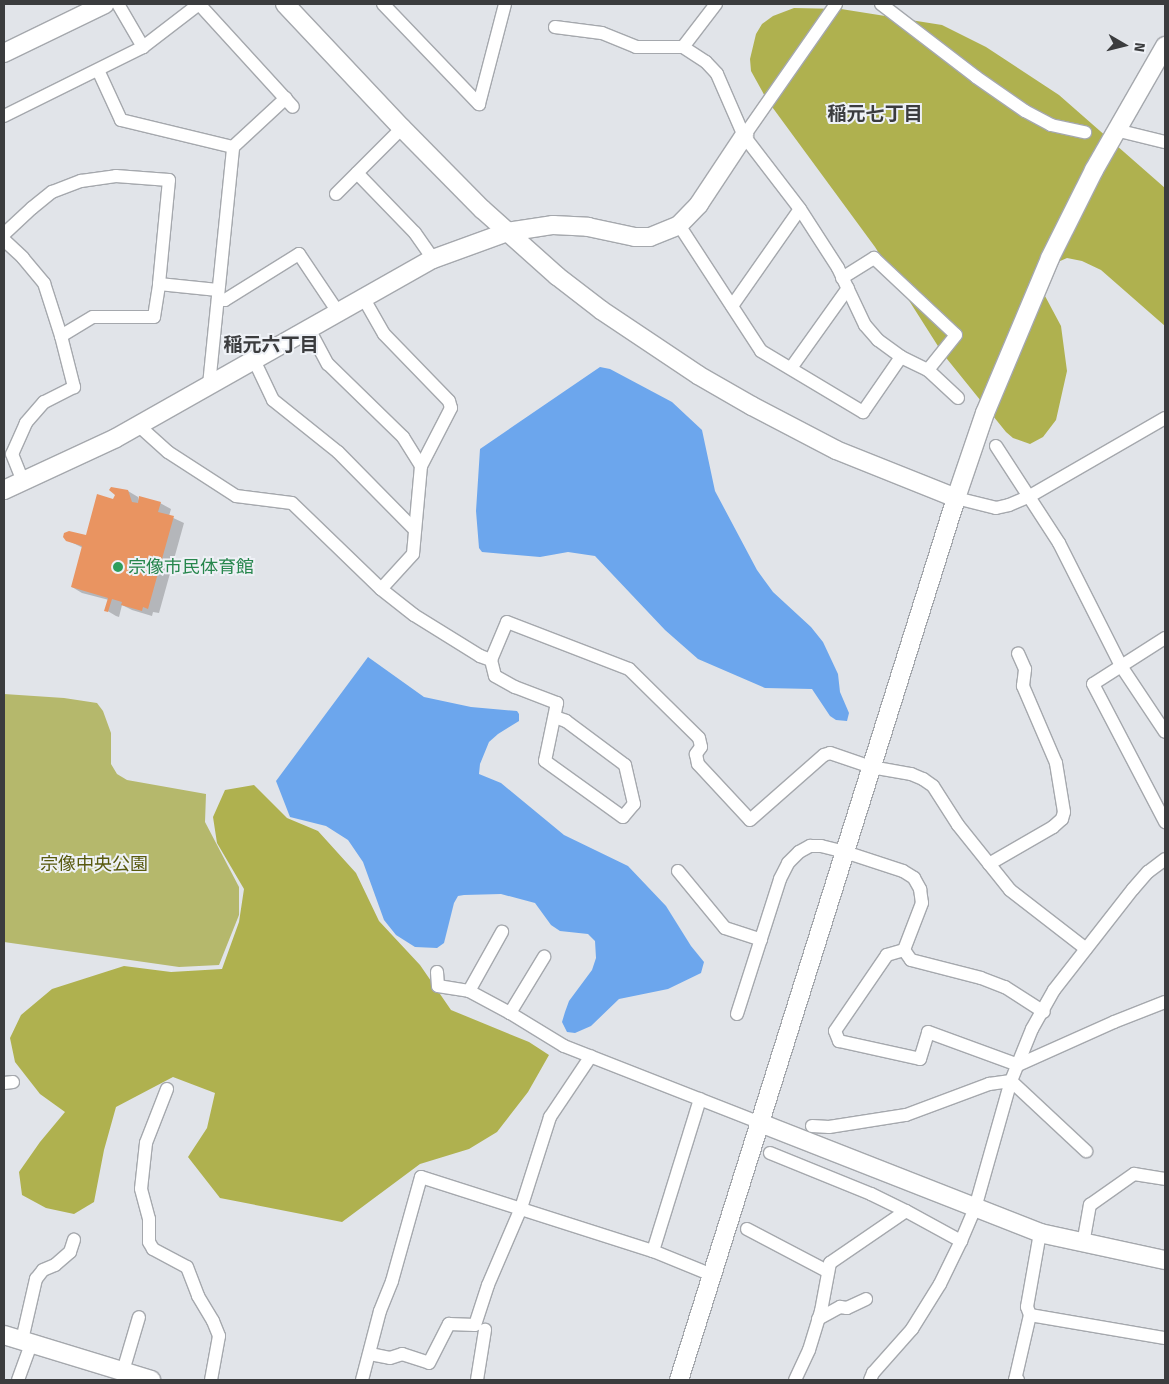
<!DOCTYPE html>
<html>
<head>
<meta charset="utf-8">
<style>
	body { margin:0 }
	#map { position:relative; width:1169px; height:1384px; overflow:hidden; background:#e1e4e9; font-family:"Fira Sans","Noto Sans JP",sans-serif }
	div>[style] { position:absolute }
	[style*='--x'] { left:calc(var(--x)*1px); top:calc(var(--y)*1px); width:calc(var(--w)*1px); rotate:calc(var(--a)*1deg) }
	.green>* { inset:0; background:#b5b86c }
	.forest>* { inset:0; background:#afb14f }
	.water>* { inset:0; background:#6ca6ed }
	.shadow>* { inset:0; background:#0003 }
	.building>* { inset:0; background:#e99461 }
	.roads { filter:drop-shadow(1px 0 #a5a8ad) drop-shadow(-1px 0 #a5a8ad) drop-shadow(0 1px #a5a8ad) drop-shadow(0 -1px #a5a8ad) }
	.street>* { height:12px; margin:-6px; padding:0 6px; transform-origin:6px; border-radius:6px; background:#fff }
	.secondary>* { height:18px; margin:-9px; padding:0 9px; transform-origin:9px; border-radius:9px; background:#fff }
	.dots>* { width:14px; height:14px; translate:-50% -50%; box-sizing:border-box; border:2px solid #eef1f6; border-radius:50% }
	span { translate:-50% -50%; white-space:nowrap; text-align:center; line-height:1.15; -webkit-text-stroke:4px #eef1f6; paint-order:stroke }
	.leisure-label { font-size:18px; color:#27864d }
	.left { translate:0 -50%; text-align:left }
	.park-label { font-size:18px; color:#58590f }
	.neighbourhood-label { font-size:19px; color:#3b3c3e; font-weight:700 }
	.frame { position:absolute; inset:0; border:5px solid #3b3c3e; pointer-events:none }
	.north { position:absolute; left:1099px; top:20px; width:50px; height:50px; -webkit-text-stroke:4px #eef1f6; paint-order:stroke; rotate:98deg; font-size:14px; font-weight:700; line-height:20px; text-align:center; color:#3b3c3e }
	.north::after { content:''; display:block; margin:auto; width:18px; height:22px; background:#3b3c3e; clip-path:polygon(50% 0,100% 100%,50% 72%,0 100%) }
</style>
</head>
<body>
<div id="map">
	<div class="green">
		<i style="clip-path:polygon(4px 694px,64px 698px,97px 703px,103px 711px,111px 733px,111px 764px,117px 774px,127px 780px,206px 794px,205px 822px,239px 887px,239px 915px,219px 965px,179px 967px,4px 942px)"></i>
	</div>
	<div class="forest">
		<i style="clip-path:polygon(794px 8px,841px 9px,942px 25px,986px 47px,1059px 95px,1165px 188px,1165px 326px,1101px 270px,1082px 261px,1067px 258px,1051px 265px,1044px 278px,1045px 296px,1061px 326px,1067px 371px,1056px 420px,1043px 437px,1030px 444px,1013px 438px,1006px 432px,943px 354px,875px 247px,767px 100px,751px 71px,750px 59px,756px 34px,762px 24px,773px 16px)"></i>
		<i style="clip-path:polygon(254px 785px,287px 818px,318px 831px,356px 873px,379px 921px,420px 965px,451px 1010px,529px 1042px,549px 1055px,528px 1092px,497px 1132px,469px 1149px,420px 1164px,342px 1222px,220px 1198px,188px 1157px,207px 1128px,215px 1093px,173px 1077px,116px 1107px,104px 1150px,94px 1202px,74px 1214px,46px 1208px,22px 1195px,19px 1172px,40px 1142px,65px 1112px,40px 1094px,15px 1062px,10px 1038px,21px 1015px,52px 989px,124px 966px,171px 972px,222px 969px,239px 922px,244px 889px,217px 843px,213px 817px,225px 790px)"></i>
	</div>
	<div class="water">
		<i style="clip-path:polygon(600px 367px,610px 369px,672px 402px,702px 430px,715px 491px,757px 570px,773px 592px,811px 627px,823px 642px,838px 674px,840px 692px,849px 713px,847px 721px,836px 720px,830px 716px,812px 689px,765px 688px,698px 659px,665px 630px,595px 556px,568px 552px,540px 557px,482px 552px,479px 548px,476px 511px,480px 449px)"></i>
		<i style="clip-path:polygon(368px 657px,424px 697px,471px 707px,517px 711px,519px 714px,519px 721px,498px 734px,489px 742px,480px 764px,479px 774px,501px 783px,564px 835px,628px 866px,666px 906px,691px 946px,704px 962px,701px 973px,668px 989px,619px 999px,591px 1026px,575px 1033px,567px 1032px,562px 1022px,565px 1012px,569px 1001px,592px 970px,596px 958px,595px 941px,588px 934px,560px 931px,551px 925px,535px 903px,501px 894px,464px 895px,458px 896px,454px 903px,444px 943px,437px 948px,415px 947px,396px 935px,384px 920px,363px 862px,348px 840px,326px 826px,290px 817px,276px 781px)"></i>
	</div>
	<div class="shadow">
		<i style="clip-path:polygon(128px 491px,138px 497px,139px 501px,160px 503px,171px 509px,169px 516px,184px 523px,159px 613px,153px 612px,152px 616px,132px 610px,122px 605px,119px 617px,116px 616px,106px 610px,109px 600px,82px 593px,72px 587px,83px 548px,67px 540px,87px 537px,113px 500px)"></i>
	</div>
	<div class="building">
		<i style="clip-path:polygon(111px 487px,128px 490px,132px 502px,138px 503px,139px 496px,161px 502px,158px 512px,174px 516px,148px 609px,143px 607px,142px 611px,121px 605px,122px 602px,112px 599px,108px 612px,104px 611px,108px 598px,71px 587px,82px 546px,66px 541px,63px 537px,64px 533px,69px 531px,86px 535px,97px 494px,113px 499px,115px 495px,109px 490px)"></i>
	</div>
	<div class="roads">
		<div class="street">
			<i style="--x:118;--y:4;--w:50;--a:59.8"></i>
			<i style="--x:199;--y:4;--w:139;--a:47.6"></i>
			<i style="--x:383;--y:4;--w:139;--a:46.2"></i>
			<i style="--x:881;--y:4;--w:120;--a:37.5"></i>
			<i style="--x:976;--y:77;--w:60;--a:34.8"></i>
			<i style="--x:1025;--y:111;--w:30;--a:28"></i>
			<i style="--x:1051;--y:125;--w:35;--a:12"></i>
			<i style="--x:555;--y:27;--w:47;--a:7.3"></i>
			<i style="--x:602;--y:33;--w:37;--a:22"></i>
			<i style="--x:636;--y:47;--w:47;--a:0"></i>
			<i style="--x:683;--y:47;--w:27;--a:33"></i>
			<i style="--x:706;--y:62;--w:16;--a:47"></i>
			<i style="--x:717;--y:74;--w:68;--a:66.5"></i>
			<i style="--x:744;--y:136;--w:92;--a:52.5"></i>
			<i style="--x:800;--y:209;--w:70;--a:57.2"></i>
			<i style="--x:838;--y:268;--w:63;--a:64.7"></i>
			<i style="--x:865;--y:325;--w:20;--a:49"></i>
			<i style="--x:878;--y:340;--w:29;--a:36"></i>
			<i style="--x:901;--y:357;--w:30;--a:26"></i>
			<i style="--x:928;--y:370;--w:41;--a:43"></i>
			<i style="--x:683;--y:47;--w:54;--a:-52.5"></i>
			<i style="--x:98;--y:70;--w:55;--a:65.3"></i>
			<i style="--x:121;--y:120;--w:115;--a:13.6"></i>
			<i style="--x:479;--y:104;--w:103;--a:-75.4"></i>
			<i style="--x:4;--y:116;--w:155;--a:-26.4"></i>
			<i style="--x:143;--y:47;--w:71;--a:-37.5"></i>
			<i style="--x:1116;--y:130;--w:50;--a:13.8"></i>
			<i style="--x:744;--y:136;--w:161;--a:-55.1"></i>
			<i style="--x:357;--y:173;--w:83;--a:46"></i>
			<i style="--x:415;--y:233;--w:32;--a:55"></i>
			<i style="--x:336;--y:194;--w:93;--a:-45"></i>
			<i style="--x:679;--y:225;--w:150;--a:56.9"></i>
			<i style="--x:761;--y:351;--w:119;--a:30.9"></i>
			<i style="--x:863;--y:412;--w:67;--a:-55.4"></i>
			<i style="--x:4;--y:234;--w:38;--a:-43"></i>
			<i style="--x:32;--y:208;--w:26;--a:-39"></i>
			<i style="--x:52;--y:192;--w:31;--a:-21"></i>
			<i style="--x:81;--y:181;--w:35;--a:-8"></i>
			<i style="--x:116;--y:176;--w:53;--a:4.3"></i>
			<i style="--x:169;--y:180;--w:104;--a:95.5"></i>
			<i style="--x:159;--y:284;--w:59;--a:5.8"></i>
			<i style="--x:4;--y:240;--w:26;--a:43"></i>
			<i style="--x:23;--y:258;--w:33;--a:50"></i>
			<i style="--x:44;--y:283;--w:56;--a:72.2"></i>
			<i style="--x:61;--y:336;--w:53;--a:75.7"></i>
			<i style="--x:74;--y:387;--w:34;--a:153"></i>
			<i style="--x:44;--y:402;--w:28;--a:131"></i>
			<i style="--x:26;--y:423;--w:34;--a:114"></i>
			<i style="--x:12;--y:454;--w:29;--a:68"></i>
			<i style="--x:842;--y:278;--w:38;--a:-32"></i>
			<i style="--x:874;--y:258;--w:112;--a:43.2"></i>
			<i style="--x:956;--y:335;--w:45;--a:128.7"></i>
			<i style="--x:218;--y:299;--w:7;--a:8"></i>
			<i style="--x:225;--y:300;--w:87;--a:-31.9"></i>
			<i style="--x:299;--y:254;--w:70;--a:56.1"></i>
			<i style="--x:364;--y:299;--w:40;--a:60.3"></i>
			<i style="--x:384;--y:334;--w:93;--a:45.9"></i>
			<i style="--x:449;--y:401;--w:7;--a:74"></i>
			<i style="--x:451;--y:408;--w:65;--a:117.3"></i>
			<i style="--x:421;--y:466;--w:88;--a:95.2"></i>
			<i style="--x:413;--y:554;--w:47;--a:132.4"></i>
			<i style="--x:732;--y:306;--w:118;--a:-55"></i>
			<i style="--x:309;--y:329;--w:40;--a:62"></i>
			<i style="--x:328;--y:364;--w:105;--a:44.2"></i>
			<i style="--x:403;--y:437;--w:34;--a:58"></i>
			<i style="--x:61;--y:336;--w:37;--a:-31"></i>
			<i style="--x:93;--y:317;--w:61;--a:0"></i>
			<i style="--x:154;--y:317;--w:33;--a:-81"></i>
			<i style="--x:254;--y:360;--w:44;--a:64.6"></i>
			<i style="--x:273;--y:400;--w:83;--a:38.7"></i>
			<i style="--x:338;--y:452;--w:108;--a:45.4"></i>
			<i style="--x:791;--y:368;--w:98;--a:-54.5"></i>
			<i style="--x:209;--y:385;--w:239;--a:-84.2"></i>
			<i style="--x:233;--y:147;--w:72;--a:-42.8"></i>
			<i style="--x:138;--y:425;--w:40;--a:42"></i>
			<i style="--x:168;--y:452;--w:81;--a:32.9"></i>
			<i style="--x:236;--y:496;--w:56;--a:7.1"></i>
			<i style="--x:292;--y:503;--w:124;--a:44"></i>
			<i style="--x:381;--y:589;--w:42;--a:38.2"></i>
			<i style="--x:414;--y:615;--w:78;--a:31.8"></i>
			<i style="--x:480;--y:656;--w:12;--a:20"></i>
			<i style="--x:491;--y:660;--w:41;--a:-67.2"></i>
			<i style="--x:507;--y:622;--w:131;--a:21.1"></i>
			<i style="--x:629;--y:669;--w:98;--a:44.6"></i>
			<i style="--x:699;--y:738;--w:9;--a:77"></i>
			<i style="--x:701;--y:747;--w:9;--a:126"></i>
			<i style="--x:696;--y:754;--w:10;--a:79"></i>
			<i style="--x:698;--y:764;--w:76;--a:47.1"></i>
			<i style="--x:750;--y:820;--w:98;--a:-41.3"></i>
			<i style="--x:824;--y:755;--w:6;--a:-18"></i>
			<i style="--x:830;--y:753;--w:43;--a:18.9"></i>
			<i style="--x:871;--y:767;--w:41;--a:9.9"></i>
			<i style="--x:911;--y:774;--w:13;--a:23"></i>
			<i style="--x:923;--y:779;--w:12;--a:35"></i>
			<i style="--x:933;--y:786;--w:46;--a:57.3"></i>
			<i style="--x:958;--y:825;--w:83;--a:51.3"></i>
			<i style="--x:1010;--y:890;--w:96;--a:37.8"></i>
			<i style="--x:996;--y:446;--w:116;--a:57"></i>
			<i style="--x:1059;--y:543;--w:138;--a:63.2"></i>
			<i style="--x:1121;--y:666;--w:79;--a:56.3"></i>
			<i style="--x:956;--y:498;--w:41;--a:14"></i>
			<i style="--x:996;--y:508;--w:13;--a:-13"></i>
			<i style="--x:1009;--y:505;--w:23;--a:-23"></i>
			<i style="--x:1030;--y:496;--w:156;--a:-30"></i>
			<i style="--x:1165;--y:638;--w:85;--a:147.4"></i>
			<i style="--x:1093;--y:684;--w:156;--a:62.4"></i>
			<i style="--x:491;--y:660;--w:16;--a:76"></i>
			<i style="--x:495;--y:676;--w:23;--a:29"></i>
			<i style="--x:515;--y:687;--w:45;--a:20.9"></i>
			<i style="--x:557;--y:703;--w:59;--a:101.7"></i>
			<i style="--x:545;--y:761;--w:96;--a:35.7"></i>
			<i style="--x:623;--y:817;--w:17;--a:-50"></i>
			<i style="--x:634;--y:804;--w:40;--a:-103"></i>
			<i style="--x:625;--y:765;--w:74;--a:-143.3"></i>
			<i style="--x:566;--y:721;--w:12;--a:-160"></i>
			<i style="--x:989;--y:864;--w:74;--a:-30"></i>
			<i style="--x:1053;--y:827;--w:12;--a:-42"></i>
			<i style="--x:1062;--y:819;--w:7;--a:-74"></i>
			<i style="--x:1064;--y:812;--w:50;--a:-99.3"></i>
			<i style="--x:1056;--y:763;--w:84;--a:-113.2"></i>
			<i style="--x:1023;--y:686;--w:17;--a:-83"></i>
			<i style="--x:1025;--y:669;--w:17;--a:-114"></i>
			<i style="--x:678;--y:871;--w:74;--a:50.5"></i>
			<i style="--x:725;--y:928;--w:38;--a:18"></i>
			<i style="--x:904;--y:950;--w:18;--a:164"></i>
			<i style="--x:887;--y:955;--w:92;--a:124.4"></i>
			<i style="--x:835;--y:1031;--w:11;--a:68"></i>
			<i style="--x:839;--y:1041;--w:83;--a:12.5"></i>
			<i style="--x:920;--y:1059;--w:28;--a:-73"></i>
			<i style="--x:928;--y:1032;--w:96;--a:20.1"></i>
			<i style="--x:1018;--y:1065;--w:105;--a:-24.1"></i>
			<i style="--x:1114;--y:1022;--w:55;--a:-21.4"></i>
			<i style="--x:437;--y:972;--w:14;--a:86"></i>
			<i style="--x:438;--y:986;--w:31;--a:9"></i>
			<i style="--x:469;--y:991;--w:47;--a:28.2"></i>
			<i style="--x:510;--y:1013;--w:63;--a:31.4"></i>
			<i style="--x:564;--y:1046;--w:211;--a:21.4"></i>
			<i style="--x:469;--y:991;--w:68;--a:-60.8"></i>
			<i style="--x:510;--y:1013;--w:66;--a:-58.7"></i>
			<i style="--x:737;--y:1014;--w:142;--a:-72.3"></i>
			<i style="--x:780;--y:879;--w:18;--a:-63"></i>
			<i style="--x:788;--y:863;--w:16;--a:-45"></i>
			<i style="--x:799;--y:852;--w:13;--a:-29"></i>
			<i style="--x:810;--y:846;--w:11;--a:0"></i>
			<i style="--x:821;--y:846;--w:25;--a:14"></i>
			<i style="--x:845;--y:852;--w:61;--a:18.1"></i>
			<i style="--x:903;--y:871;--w:13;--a:32"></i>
			<i style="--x:914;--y:878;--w:13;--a:61"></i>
			<i style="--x:920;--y:889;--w:14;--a:82"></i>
			<i style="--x:922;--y:903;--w:50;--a:111"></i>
			<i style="--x:904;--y:950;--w:12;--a:55"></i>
			<i style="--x:911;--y:960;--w:72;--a:14.4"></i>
			<i style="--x:981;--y:978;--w:26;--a:21"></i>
			<i style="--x:1005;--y:987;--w:46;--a:32.7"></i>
			<i style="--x:4;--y:1083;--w:9;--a:-6"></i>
			<i style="--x:167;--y:1089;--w:58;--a:111.3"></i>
			<i style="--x:146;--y:1143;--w:46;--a:96.2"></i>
			<i style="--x:141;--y:1189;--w:31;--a:75"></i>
			<i style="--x:149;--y:1219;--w:23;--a:90"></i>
			<i style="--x:149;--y:1242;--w:8;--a:60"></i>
			<i style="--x:153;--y:1249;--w:38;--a:28"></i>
			<i style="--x:187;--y:1267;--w:31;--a:69"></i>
			<i style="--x:198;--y:1296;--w:29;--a:59"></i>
			<i style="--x:213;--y:1321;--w:16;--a:68"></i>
			<i style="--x:219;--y:1336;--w:45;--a:100.3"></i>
			<i style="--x:812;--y:1126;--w:17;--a:3"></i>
			<i style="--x:829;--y:1127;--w:78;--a:-8.9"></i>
			<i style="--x:906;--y:1115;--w:89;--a:-20.5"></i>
			<i style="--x:989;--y:1084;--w:22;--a:-8"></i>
			<i style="--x:1011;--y:1081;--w:103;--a:43"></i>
			<i style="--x:770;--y:1153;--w:109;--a:22.1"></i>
			<i style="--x:871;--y:1194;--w:39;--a:26"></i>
			<i style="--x:747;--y:1229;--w:90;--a:27.7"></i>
			<i style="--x:1040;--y:1233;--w:75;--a:100"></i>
			<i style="--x:1027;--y:1307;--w:9;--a:69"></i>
			<i style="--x:1030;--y:1315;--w:137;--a:9.7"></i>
			<i style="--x:1083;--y:1244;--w:40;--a:-80"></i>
			<i style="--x:1090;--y:1205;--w:54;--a:-35.2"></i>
			<i style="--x:1134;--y:1174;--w:31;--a:9"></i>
			<i style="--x:653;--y:1251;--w:159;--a:-72.8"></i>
			<i style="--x:818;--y:1319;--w:25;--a:-29"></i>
			<i style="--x:840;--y:1307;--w:7;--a:8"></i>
			<i style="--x:847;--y:1308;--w:21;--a:-25"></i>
			<i style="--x:22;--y:1340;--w:63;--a:-77.1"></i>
			<i style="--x:36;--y:1279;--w:11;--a:-52"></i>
			<i style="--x:43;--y:1270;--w:13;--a:-23"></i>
			<i style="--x:55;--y:1265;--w:20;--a:-41"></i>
			<i style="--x:70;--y:1252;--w:13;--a:-72"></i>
			<i style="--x:370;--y:1354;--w:20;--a:11"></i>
			<i style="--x:390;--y:1358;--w:13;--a:-18"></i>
			<i style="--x:402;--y:1354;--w:28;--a:18"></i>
			<i style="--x:429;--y:1363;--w:44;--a:-62.9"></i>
			<i style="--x:449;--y:1324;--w:26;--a:2"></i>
			<i style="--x:475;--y:1325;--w:42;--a:-72"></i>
			<i style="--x:488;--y:1285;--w:84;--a:-66.8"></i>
			<i style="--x:521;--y:1208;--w:96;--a:-72.3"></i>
			<i style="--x:550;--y:1117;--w:73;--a:-56.1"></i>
			<i style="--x:123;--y:1371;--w:56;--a:-73.5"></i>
			<i style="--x:18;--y:1380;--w:38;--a:-70"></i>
			<i style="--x:362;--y:1380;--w:71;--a:-75.4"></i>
			<i style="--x:380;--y:1311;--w:32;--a:-68"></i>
			<i style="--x:392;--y:1281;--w:108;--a:-74.4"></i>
			<i style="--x:421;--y:1177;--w:244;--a:17.7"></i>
			<i style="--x:653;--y:1251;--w:64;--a:22.1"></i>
			<i style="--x:477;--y:1380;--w:51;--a:-80.9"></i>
			<i style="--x:795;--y:1380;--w:33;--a:-65"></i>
			<i style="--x:809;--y:1350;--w:41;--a:-72.9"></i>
			<i style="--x:821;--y:1311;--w:49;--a:-79.4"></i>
			<i style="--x:830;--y:1263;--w:92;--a:-34.4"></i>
			<i style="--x:906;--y:1211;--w:63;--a:28.6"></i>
			<i style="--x:870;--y:1380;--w:8;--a:-67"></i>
			<i style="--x:873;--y:1373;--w:59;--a:-48.4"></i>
			<i style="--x:912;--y:1329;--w:53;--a:-58.1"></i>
			<i style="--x:940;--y:1284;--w:48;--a:-64"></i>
			<i style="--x:961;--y:1241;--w:36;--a:-67"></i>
			<i style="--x:975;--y:1208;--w:132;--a:-74.2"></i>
			<i style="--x:1011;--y:1081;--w:56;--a:-68"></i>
			<i style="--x:1032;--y:1029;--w:45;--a:-60.6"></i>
			<i style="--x:1054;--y:990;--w:128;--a:-52"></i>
			<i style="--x:1133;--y:889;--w:23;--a:-49"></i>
			<i style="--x:1148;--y:872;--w:21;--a:-37"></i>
			<i style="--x:1018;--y:1380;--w:3;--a:180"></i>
			<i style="--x:1015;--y:1380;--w:67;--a:-77"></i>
		</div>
		<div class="secondary">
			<i style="--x:285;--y:4;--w:170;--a:46.7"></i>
			<i style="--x:402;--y:128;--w:114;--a:45.4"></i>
			<i style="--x:482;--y:209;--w:101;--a:41.8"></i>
			<i style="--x:557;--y:276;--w:56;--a:37.7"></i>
			<i style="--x:601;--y:310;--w:117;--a:33.8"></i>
			<i style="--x:698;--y:375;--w:62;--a:29.9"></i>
			<i style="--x:752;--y:406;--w:95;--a:27.6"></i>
			<i style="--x:836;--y:450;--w:129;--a:21.8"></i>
			<i style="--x:4;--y:53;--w:112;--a:-25.9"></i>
			<i style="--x:4;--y:490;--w:123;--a:-24.9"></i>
			<i style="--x:116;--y:438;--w:364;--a:-29.5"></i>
			<i style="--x:433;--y:259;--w:79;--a:-20"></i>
			<i style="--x:507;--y:232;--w:47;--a:-8.7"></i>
			<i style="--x:553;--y:225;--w:35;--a:3"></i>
			<i style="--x:588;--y:227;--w:48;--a:12"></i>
			<i style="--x:635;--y:237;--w:15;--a:0"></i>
			<i style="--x:650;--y:237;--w:31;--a:-22"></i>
			<i style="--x:679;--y:225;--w:29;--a:-46"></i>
			<i style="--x:699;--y:204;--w:82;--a:-56.5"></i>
			<i style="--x:760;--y:1123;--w:301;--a:21.4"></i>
			<i style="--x:1040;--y:1233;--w:128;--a:12.2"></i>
			<i style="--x:4;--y:1335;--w:154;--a:17"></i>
			<i style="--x:679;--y:1380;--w:924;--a:-72.56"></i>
			<i style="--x:956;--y:498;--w:90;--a:-71.2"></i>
			<i style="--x:985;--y:413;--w:168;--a:-67.2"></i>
			<i style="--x:1050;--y:258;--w:98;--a:-63.4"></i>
			<i style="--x:1094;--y:170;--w:143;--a:-60.2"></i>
		</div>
	</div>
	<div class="dots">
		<i style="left:118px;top:567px;background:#2e9e5b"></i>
	</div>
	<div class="leisure-label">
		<span class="left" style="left:128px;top:567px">宗像市民体育館</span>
	</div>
	<div class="park-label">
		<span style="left:94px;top:864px">宗像中央公園</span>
	</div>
	<div class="neighbourhood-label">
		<span style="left:875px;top:114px">稲元七丁目</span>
		<span style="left:271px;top:345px">稲元六丁目</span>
	</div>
	<div class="frame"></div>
	<div class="north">N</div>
</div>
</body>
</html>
